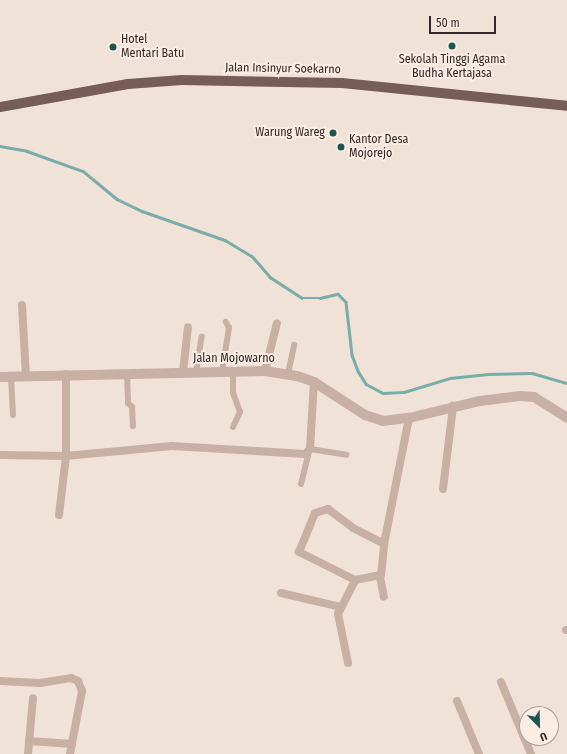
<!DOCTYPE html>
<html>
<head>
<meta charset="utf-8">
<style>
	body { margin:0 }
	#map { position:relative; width:567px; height:754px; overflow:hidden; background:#f1e2d8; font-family:"Fira Sans Condensed",sans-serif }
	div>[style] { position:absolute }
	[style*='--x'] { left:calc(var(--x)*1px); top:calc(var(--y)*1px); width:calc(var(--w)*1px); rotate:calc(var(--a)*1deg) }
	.stream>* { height:2.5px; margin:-1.25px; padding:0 1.25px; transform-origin:1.25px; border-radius:1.25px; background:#78ada9 }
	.pedestrian>* { height:6px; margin:-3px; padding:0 3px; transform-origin:3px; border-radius:3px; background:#c8b0a4 }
	.minor>* { height:8px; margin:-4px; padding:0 4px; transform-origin:4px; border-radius:4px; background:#c8b0a4 }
	.tertiary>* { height:10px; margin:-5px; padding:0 5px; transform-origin:5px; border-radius:5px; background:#c8b0a4 }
	.primary>* { height:10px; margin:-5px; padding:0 5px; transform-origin:5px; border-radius:5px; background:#765d57 }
	.dots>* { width:11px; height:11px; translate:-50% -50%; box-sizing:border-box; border:2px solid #f9ede4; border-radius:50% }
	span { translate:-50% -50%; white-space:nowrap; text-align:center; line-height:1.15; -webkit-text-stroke:4px #f9ede4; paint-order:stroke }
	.poi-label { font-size:12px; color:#342826 }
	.left { translate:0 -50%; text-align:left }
	.right { translate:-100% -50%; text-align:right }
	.street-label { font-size:12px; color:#342826 }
	.north { position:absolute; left:519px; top:706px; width:40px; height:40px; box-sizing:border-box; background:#f9ede4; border:1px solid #aa9e98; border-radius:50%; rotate:157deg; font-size:11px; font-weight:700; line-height:16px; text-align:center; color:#342826 }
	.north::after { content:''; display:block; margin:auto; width:14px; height:18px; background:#1c5551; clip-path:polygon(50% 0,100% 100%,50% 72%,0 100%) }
	.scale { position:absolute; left:429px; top:16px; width:67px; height:18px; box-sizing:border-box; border:2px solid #342826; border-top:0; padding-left:5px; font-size:12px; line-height:14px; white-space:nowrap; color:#342826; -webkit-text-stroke:3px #f9ede4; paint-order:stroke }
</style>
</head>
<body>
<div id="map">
	<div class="stream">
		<i style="--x:0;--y:146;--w:27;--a:10"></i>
		<i style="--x:27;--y:151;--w:59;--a:19.7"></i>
		<i style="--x:83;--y:171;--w:44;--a:39.5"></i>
		<i style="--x:117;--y:199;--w:28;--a:26"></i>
		<i style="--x:142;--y:211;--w:88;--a:19.3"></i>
		<i style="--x:225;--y:240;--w:31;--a:31"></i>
		<i style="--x:252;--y:256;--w:28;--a:49"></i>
		<i style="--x:270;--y:277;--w:38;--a:33"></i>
		<i style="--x:302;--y:298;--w:18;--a:0"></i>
		<i style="--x:320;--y:298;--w:18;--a:-13"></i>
		<i style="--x:338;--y:294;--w:11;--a:45"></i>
		<i style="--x:346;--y:302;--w:53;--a:83.5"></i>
		<i style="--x:352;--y:355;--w:17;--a:69"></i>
		<i style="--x:358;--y:371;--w:15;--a:58"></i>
		<i style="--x:366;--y:384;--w:19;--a:28"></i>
		<i style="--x:383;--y:393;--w:21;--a:-3"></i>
		<i style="--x:404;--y:392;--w:48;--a:-16.9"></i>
		<i style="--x:450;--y:378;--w:38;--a:-6"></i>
		<i style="--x:488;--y:374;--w:44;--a:-1.3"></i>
		<i style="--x:532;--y:373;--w:36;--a:16"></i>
	</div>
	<div class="pedestrian">
		<i style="--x:196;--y:372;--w:36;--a:-81"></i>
		<i style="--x:222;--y:372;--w:45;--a:-81"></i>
		<i style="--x:229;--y:328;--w:7;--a:-117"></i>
		<i style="--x:127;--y:373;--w:30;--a:88"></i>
		<i style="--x:128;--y:403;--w:6;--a:45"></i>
		<i style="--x:132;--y:407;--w:19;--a:87"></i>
		<i style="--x:288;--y:374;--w:30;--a:-78"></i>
		<i style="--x:11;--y:377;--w:38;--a:87"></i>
		<i style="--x:233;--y:427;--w:17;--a:-65"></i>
		<i style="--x:240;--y:412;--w:20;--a:-110"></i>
		<i style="--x:233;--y:393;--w:22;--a:-90"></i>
		<i style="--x:301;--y:484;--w:36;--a:-76"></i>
		<i style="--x:310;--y:449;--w:37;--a:9"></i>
	</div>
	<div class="minor">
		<i style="--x:22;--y:305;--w:71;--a:86.8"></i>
		<i style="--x:265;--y:371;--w:49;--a:-76"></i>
		<i style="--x:183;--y:372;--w:45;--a:-83.7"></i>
		<i style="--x:0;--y:455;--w:66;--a:0.9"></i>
		<i style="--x:66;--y:456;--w:106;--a:-5.4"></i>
		<i style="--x:172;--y:446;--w:133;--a:3.4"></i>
		<i style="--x:305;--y:454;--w:7;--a:-45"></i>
		<i style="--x:310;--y:449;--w:67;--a:-86.6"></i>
		<i style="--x:443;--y:489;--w:84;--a:-83.1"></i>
		<i style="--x:59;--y:515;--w:59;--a:-83.2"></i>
		<i style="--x:66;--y:456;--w:82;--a:-90"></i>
		<i style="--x:380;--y:577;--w:20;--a:79"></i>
		<i style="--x:355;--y:580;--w:63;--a:-153.4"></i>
		<i style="--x:299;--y:552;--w:42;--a:-67.7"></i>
		<i style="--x:315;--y:513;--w:14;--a:-17"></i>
		<i style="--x:328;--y:509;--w:31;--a:37"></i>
		<i style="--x:353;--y:528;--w:35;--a:27"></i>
		<i style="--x:281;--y:593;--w:62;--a:13.1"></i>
		<i style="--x:566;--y:630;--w:1;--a:0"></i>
		<i style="--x:348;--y:663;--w:50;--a:-101.5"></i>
		<i style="--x:338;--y:614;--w:38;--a:-63"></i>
		<i style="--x:355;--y:580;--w:26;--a:-11"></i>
		<i style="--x:381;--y:575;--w:31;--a:-84"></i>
		<i style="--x:384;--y:544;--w:128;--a:-78.8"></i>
		<i style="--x:0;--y:681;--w:40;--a:2.9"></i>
		<i style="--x:40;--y:683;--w:31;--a:-9"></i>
		<i style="--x:71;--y:678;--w:8;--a:23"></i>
		<i style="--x:78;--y:681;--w:11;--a:68"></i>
		<i style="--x:82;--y:691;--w:64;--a:100.8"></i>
		<i style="--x:501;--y:682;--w:78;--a:67.4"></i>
		<i style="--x:457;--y:701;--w:57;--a:67.5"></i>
		<i style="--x:29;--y:741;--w:43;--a:4"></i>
		<i style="--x:28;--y:754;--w:56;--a:-84.9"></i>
	</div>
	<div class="tertiary">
		<i style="--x:0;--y:377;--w:265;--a:-1.3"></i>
		<i style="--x:265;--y:371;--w:32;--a:9"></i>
		<i style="--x:297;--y:376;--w:18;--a:19"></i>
		<i style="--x:314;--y:382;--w:61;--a:32.9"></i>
		<i style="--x:365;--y:415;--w:19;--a:18"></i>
		<i style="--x:383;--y:421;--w:26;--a:-7"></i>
		<i style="--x:409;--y:418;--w:73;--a:-13.5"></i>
		<i style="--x:480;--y:401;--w:40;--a:-7.1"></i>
		<i style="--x:520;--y:396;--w:14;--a:4"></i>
		<i style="--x:534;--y:397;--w:39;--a:32"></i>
	</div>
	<div class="primary">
		<i style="--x:0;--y:107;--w:130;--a:-10.2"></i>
		<i style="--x:128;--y:84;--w:54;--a:-4.2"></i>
		<i style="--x:182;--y:80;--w:160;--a:1.1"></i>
		<i style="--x:342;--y:83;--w:226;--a:5.8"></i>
	</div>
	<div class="dots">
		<i style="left:452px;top:46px;background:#1c5551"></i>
		<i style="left:113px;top:47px;background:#1c5551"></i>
		<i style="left:333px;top:133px;background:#1c5551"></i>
		<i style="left:341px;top:147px;background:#1c5551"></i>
	</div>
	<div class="poi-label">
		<span class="left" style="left:121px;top:47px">Hotel<br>Mentari Batu</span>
		<span style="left:452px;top:67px">Sekolah Tinggi Agama<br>Budha Kertajasa</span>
		<span class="right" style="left:325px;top:133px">Warung Wareg</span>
		<span class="left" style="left:349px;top:147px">Kantor Desa<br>Mojorejo</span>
	</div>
	<div class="street-label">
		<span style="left:283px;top:69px;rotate:1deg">Jalan Insinyur Soekarno</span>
		<span style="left:234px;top:359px">Jalan Mojowarno</span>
	</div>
	<div class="north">U</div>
	<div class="scale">50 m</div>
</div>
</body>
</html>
